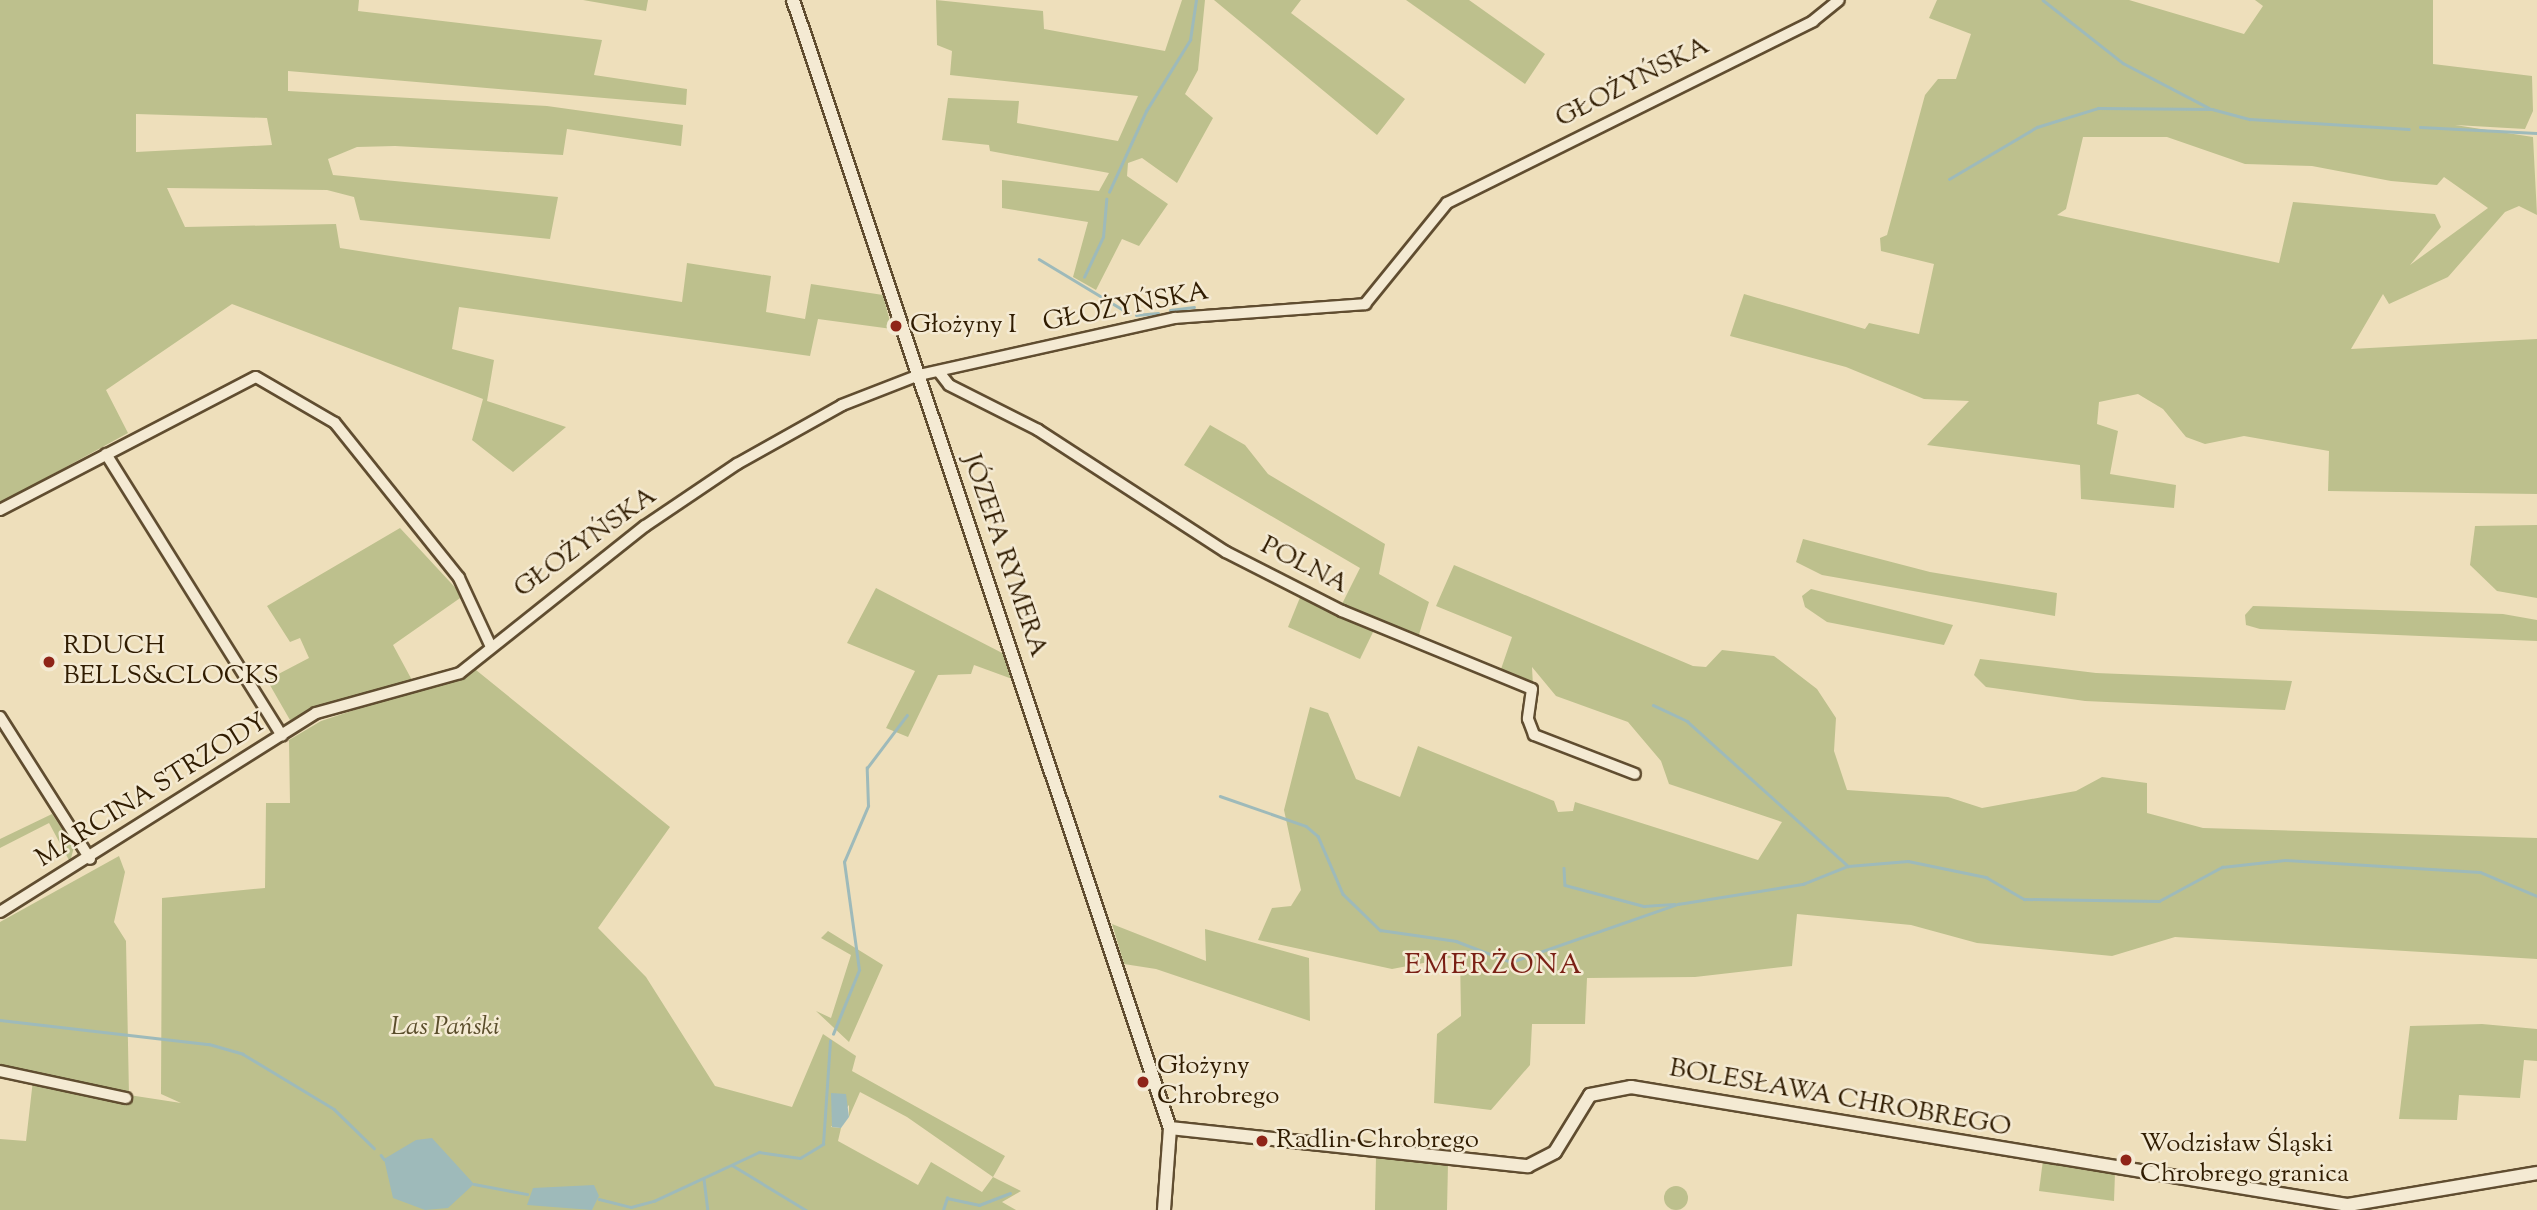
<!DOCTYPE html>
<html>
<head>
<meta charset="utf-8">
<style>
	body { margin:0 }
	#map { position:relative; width:2537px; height:1210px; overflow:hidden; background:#eedfbb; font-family:"Sorts Mill Goudy",serif }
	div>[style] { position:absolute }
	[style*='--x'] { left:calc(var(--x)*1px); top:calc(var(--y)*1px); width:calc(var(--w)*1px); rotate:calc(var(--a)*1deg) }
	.green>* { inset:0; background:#bdc08d }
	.round { border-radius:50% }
	.water>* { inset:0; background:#9ebaba }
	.stream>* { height:2.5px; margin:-1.25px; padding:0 1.25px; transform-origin:1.25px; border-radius:1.25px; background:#9ebaba }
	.roads { filter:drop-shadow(2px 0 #604d30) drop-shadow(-2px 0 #604d30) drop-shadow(0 2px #604d30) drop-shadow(0 -2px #604d30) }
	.minor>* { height:10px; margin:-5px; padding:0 5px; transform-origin:5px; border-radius:5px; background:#f4ead3 }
	.tertiary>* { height:12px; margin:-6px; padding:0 6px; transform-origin:6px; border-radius:6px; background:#f4ead3 }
	.dots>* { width:19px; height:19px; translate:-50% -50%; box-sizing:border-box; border:4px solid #f4ead3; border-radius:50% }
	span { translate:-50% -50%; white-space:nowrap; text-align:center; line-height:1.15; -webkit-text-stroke:5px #f4ead3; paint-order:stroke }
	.street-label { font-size:26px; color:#301c01 }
	.poi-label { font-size:26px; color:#301c01 }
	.left { translate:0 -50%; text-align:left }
	.park-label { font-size:26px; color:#5a4d2b; font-style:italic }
	.neighbourhood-label { font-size:28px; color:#7a1f14; letter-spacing:2px }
</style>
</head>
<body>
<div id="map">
	<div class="green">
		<i style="clip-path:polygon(evenodd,0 0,359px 0,358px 11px,602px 40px,594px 75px,687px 89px,686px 105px,288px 71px,288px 91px,547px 106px,683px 125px,681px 146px,567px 129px,563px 155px,395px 146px,357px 147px,328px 159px,333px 175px,558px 197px,550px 239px,360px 220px,354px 197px,327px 190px,167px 188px,185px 227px,336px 224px,340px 248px,682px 302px,687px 263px,771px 276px,766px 312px,805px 319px,811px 284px,883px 295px,892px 329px,818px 319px,810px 356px,459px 307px,452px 349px,494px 360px,487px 401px,566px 427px,513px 472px,472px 440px,483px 399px,232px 304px,106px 390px,128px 433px,0 503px,0 0,136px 114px,267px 118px,272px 145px,136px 152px,136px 114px)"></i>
		<i style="clip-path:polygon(583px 0,648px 0,646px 11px)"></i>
		<i style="clip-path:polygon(936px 0,1043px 11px,1044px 29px,1165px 51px,1182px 0,1205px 0,1198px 70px,1185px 94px,1213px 118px,1177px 183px,1142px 158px,1128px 163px,1127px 176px,1168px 204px,1139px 246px,1122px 239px,1096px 290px,1073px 277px,1088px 222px,1002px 208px,1002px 180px,1099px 191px,1109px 173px,990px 151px,989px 145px,942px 140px,948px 98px,1019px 101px,1017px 123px,1118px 141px,1138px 96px,950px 75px,952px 51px,937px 45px)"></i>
		<i style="clip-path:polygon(1214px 0,1301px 0,1291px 13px,1405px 99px,1377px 135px)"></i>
		<i style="clip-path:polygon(1406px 0,1469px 0,1545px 54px,1525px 84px)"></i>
		<i style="clip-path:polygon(evenodd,1937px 0,2129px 0,2244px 34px,2263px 6px,2255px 0,2433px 0,2433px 64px,2532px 76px,2533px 111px,2525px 129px,2455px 125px,2533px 137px,2537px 215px,2519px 206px,2505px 212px,2448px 277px,2389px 304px,2383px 294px,2351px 349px,2537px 339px,2537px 494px,2328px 491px,2329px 451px,2244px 436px,2205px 444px,2186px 437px,2163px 409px,2138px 394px,2099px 402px,2097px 424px,2118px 431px,2110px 474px,2176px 485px,2174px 508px,2081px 499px,2080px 465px,1927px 445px,1969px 401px,1924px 399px,1846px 367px,1730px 336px,1744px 294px,1865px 329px,1869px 323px,1919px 334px,1934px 264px,1881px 251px,1880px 238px,1887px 235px,1925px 95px,1938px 79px,1956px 79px,1971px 34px,1929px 18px,1937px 0,2083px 137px,2167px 137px,2245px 164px,2312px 166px,2391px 181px,2437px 185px,2444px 177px,2488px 208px,2410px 265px,2441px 227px,2435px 214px,2293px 202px,2279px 263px,2057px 215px,2066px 209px,2083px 137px)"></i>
		<i style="clip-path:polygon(1210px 425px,1245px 445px,1268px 474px,1385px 544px,1379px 574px,1429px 602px,1417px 641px,1341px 606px,1360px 568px,1184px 465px)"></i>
		<i style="clip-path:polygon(2537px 525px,2537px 598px,2497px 591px,2470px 565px,2475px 526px)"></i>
		<i style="clip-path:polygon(400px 528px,463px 596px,393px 645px,413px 682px,333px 701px,290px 720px,267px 680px,309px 658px,300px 638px,290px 642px,267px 606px)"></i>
		<i style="clip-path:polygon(1803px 539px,1930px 572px,2057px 593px,2055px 616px,1822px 575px,1796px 562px)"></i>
		<i style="clip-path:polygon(1454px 565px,1693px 666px,1706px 667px,1722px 650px,1774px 656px,1817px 689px,1836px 718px,1834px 751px,1847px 790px,1948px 797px,1982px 808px,2076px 791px,2102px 777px,2147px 783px,2147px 813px,2203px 828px,2537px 838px,2537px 959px,2175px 937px,2112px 956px,1977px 943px,1911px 925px,1797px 914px,1792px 966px,1695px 977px,1587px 978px,1585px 1024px,1532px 1024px,1530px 1065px,1491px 1110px,1434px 1103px,1437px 1034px,1461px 1016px,1460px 956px,1392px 969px,1258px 940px,1272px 908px,1291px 906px,1301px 890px,1284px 810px,1310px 707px,1328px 713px,1356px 779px,1400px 797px,1418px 746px,1554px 801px,1558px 812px,1573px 811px,1575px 802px,1758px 860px,1782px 822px,1669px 784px,1661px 761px,1628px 722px,1556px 696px,1532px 667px,1533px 686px,1500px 672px,1512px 637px,1436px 606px)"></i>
		<i style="clip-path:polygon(876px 588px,1008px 656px,1015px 680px,974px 665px,971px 674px,938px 675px,908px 737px,886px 728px,915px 671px,847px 643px)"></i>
		<i style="clip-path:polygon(1811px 589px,1953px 625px,1944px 645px,1827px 622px,1805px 607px,1802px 596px)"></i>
		<i style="clip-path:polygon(1301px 595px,1375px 628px,1360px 659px,1288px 627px)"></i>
		<i style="clip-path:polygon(2253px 606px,2503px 614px,2537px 620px,2537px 641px,2260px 629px,2246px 625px,2245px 615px)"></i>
		<i style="clip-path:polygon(1980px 659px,2096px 673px,2292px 681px,2285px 710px,2085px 701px,1986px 687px,1974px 675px)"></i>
		<i style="clip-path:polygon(evenodd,476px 670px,670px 827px,598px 928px,646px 977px,715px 1086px,792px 1107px,823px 1034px,856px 1056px,852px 1071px,1005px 1156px,993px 1177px,1021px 1191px,1002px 1202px,1016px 1210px,0 1210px,0 1139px,26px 1141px,33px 1080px,0 1071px,0 922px,119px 856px,125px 872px,114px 922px,126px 941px,129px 1095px,181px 1103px,161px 1094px,162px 898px,265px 888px,266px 803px,290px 803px,289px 740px,321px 721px,476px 670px,860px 1092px,907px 1117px,993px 1177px,982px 1192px,931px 1162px,918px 1185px,838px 1141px,841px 1128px,831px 1127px,849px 1105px,849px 1117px,860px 1092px)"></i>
		<i style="clip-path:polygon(52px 814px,74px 847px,70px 862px,49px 823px,0 848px,0 839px)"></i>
		<i style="clip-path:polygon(1112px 924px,1206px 961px,1205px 929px,1309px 958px,1310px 1021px,1156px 969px,1124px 964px)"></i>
		<i style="clip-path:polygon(828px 931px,883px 965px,849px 1042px,816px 1011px,831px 1018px,851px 955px,821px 938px)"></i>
		<i style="clip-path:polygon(2482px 1024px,2537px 1029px,2537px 1061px,2524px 1060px,2520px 1098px,2459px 1095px,2457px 1120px,2399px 1119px,2410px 1026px)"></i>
		<i style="clip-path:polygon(1376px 1156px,1448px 1163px,1447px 1210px,1375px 1210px)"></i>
		<i style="clip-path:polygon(2043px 1160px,2115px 1173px,2114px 1201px,2039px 1191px)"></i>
		<i class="round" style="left:1664px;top:1186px;width:24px;height:24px"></i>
	</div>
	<div class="water">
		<i style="clip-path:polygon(831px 1093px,846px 1094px,849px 1117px,841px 1128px,832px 1127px)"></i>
		<i style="clip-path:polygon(432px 1138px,474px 1184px,448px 1208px,425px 1210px,393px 1198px,384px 1159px,416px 1140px)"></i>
		<i style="clip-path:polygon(594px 1185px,599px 1196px,592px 1210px,527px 1205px,533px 1188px)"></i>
	</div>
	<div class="stream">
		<i style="--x:2043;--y:0;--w:102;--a:38.2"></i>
		<i style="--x:2123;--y:63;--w:97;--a:27.6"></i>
		<i style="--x:2420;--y:127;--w:117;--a:2.9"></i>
		<i style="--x:1949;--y:179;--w:102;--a:-30.6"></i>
		<i style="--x:2037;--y:127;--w:64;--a:-17.3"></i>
		<i style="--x:2098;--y:108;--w:114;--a:0.5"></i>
		<i style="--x:2212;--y:109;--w:39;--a:15"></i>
		<i style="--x:2250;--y:119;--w:159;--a:3.6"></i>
		<i style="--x:1109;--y:192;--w:89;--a:-65.4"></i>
		<i style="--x:1146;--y:111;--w:84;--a:-58.2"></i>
		<i style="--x:1190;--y:40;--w:40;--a:-81.5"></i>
		<i style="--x:1039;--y:259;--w:106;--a:31.1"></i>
		<i style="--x:1084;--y:277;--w:44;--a:-64.6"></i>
		<i style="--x:1103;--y:237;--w:38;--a:-85"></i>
		<i style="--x:1170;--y:310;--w:24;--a:-7"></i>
		<i style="--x:1136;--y:315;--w:22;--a:-5"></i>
		<i style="--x:1653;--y:705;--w:38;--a:25"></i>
		<i style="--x:1687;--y:721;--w:217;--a:42"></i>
		<i style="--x:1220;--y:796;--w:91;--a:19.2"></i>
		<i style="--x:1306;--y:826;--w:16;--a:40"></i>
		<i style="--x:1318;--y:836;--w:63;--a:66.7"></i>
		<i style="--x:1343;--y:894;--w:52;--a:44.2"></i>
		<i style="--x:1380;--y:930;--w:77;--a:8.2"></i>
		<i style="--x:1456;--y:941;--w:59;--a:20.9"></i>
		<i style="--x:1511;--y:962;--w:177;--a:-19.2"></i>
		<i style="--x:1678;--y:904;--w:127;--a:-9.1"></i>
		<i style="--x:1803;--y:884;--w:48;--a:-21.8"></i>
		<i style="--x:1848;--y:866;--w:60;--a:-4.8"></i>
		<i style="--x:1908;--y:861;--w:80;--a:11.6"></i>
		<i style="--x:1986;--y:877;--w:44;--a:30.1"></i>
		<i style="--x:2024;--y:899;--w:135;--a:0.8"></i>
		<i style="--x:2159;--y:901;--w:72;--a:-28.4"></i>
		<i style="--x:2222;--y:867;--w:63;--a:-6.3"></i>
		<i style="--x:2285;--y:860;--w:195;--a:3.5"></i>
		<i style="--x:2480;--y:872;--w:62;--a:22.8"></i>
		<i style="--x:1564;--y:868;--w:17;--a:87"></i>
		<i style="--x:1565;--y:885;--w:82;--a:14.9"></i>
		<i style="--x:1644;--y:906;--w:30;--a:-4"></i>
		<i style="--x:0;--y:1020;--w:210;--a:6.6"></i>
		<i style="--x:209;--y:1044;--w:35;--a:16"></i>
		<i style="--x:243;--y:1054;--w:106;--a:31.1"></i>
		<i style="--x:334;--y:1109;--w:56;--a:44.3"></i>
		<i style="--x:833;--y:1034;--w:69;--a:-67.9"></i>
		<i style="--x:859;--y:970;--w:109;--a:-97.9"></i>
		<i style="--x:844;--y:862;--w:61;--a:-66.8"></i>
		<i style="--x:868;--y:806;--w:38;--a:-92"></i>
		<i style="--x:867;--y:768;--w:66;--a:-53"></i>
		<i style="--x:381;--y:1155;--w:5;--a:53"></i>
		<i style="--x:732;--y:1165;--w:87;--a:31.3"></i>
		<i style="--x:704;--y:1179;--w:31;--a:83"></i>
		<i style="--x:474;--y:1184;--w:54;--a:10.7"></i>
		<i style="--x:599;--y:1199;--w:33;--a:14"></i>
		<i style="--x:631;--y:1207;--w:24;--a:-15"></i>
		<i style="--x:654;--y:1201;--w:116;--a:-25"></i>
		<i style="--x:759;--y:1152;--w:41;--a:8.3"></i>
		<i style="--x:800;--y:1158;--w:27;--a:-31"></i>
		<i style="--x:823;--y:1144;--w:103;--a:-86.1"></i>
		<i style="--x:943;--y:1210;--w:13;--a:-72"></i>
		<i style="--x:947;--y:1198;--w:33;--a:12"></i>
		<i style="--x:979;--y:1205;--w:33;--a:-21"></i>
	</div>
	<div class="roads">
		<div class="minor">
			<i style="--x:939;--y:372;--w:16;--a:52"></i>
			<i style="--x:949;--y:385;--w:100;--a:26.8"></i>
			<i style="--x:1038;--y:430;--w:224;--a:33"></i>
			<i style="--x:1226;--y:552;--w:130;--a:27"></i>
			<i style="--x:1342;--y:611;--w:205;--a:22.3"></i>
			<i style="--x:1532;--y:689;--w:30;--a:98"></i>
			<i style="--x:1528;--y:719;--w:17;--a:69"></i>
			<i style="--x:1534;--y:735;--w:108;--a:21.1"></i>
			<i style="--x:106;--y:454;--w:332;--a:58"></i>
			<i style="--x:0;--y:510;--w:288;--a:-27.5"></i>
			<i style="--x:256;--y:377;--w:91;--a:30.2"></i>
			<i style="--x:335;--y:423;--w:198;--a:51.3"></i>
			<i style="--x:459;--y:578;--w:76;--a:65.1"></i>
			<i style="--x:0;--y:717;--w:168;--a:57.6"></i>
			<i style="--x:0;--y:912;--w:373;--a:-32.2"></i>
			<i style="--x:316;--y:713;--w:149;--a:-15.5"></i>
			<i style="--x:460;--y:673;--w:236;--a:-38.5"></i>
			<i style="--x:645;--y:526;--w:111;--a:-34"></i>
			<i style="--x:737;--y:464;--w:120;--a:-29.3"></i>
			<i style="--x:842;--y:405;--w:83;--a:-21.3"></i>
			<i style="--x:919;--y:375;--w:262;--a:-12.6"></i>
			<i style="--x:1175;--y:318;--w:191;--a:-4.2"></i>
			<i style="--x:1365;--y:304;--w:130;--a:-50.9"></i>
			<i style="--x:1447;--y:203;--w:409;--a:-26.4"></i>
			<i style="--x:1813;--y:21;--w:33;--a:-39"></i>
			<i style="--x:0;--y:1071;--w:129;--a:12.1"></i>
		</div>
		<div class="tertiary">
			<i style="--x:793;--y:0;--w:1189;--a:71.52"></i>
			<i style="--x:1170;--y:1128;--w:82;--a:94.2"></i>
			<i style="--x:1170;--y:1128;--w:360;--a:6.1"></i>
			<i style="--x:1528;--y:1166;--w:30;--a:-27"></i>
			<i style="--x:1555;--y:1152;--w:67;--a:-58.4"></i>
			<i style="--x:1590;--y:1095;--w:42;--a:-11"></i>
			<i style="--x:1631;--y:1087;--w:727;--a:9.35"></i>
			<i style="--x:2348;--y:1205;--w:192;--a:-9.6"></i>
		</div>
	</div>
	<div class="dots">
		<i style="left:896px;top:326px;background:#8f2418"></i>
		<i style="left:49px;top:662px;background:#8f2418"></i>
		<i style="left:1143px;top:1082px;background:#8f2418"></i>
		<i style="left:1262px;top:1141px;background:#8f2418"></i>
		<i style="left:2126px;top:1160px;background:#8f2418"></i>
	</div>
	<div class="street-label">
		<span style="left:1633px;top:83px;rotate:-27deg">GŁOŻYŃSKA</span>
		<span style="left:1126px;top:308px;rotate:-11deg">GŁOŻYŃSKA</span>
		<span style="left:586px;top:543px;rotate:-36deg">GŁOŻYŃSKA</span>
		<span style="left:1004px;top:556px;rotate:71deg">JÓZEFA RYMERA</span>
		<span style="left:1304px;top:566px;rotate:27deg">POLNA</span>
		<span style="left:152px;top:791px;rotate:-32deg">MARCINA STRZODY</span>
		<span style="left:1840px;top:1099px;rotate:10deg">BOLESŁAWA CHROBREGO</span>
	</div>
	<div class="poi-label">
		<span class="left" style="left:910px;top:326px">Głożyny I</span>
		<span class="left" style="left:63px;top:662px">RDUCH<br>BELLS&amp;CLOCKS</span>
		<span class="left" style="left:1157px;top:1082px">Głożyny<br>Chrobrego</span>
		<span class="left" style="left:1276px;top:1141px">Radlin Chrobrego</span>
		<span class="left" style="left:2140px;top:1160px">Wodzisław Śląski<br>Chrobrego granica</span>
	</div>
	<div class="park-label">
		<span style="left:445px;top:1028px">Las Pański</span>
	</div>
	<div class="neighbourhood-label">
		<span style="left:1494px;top:966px">EMERŻONA</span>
	</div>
</div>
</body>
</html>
